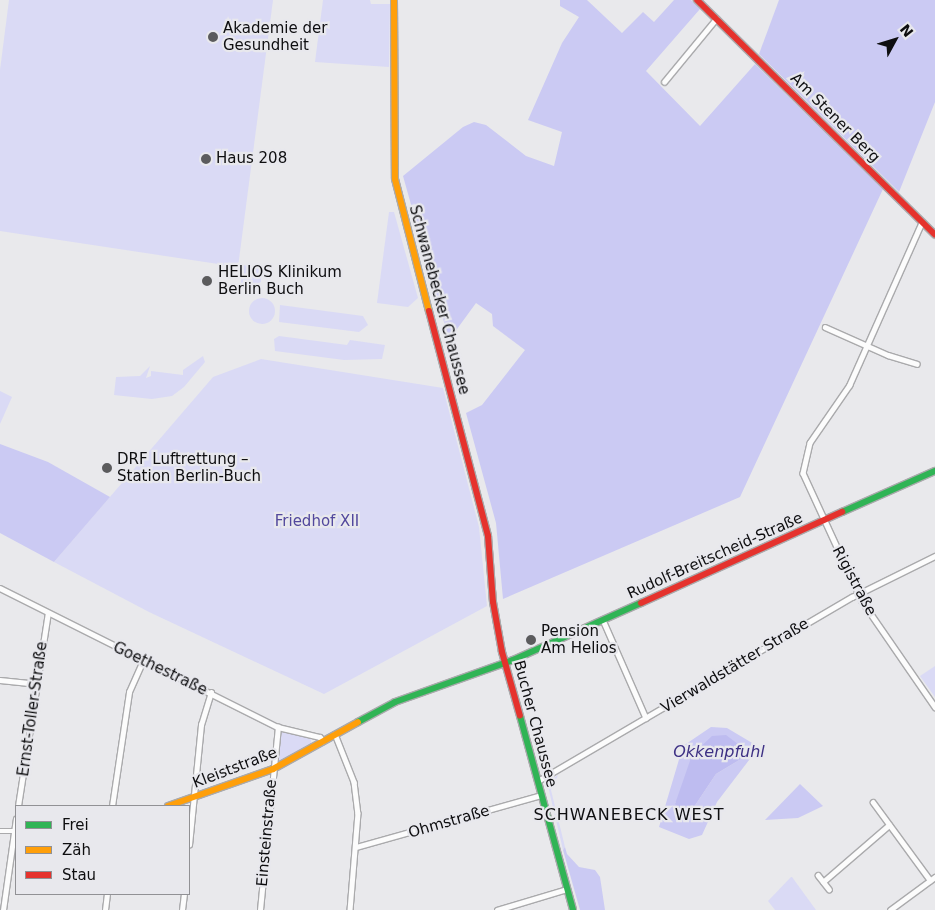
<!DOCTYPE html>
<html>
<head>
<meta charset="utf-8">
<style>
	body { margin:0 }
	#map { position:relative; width:935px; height:910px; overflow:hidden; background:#e9e9ec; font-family:"DejaVu Sans",sans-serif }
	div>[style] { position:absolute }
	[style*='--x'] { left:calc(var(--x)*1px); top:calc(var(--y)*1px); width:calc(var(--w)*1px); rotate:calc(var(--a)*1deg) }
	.green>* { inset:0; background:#dadaf5 }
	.round { border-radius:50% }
	.forest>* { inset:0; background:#cbcaf3 }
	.water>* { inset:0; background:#bebcf0 }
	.roads { filter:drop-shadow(1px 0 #aaaaac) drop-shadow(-1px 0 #aaaaac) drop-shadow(0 1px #aaaaac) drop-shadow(0 -1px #aaaaac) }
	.street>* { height:4.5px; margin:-2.25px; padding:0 2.25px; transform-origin:2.25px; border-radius:2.25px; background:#fcfcfc }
	.fast>* { height:6px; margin:-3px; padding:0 3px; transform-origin:3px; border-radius:3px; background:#30b455 }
	.slow>* { height:6px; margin:-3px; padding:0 3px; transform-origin:3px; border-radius:3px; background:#ff9f0a }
	.jam>* { height:6px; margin:-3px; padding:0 3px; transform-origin:3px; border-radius:3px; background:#e5322d }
	.dots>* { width:14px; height:14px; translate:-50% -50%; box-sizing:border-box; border:2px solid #e8e8ed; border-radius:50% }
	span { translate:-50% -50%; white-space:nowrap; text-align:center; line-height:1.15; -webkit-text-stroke:4.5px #e8e8ed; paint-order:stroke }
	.poi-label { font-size:15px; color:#0e0e10 }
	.left { translate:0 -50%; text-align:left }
	.street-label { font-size:15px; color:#0e0e10 }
	.park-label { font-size:15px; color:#52489d }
	.water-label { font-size:16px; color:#3e3184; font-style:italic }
	.neighbourhood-label { font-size:16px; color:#0e0e10; letter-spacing:1px }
	.legend { position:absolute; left:15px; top:805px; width:175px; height:90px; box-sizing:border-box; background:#e8e8ed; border:1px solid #919195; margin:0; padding:6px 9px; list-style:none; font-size:15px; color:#0e0e10 }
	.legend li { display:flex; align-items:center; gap:10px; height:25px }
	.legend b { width:25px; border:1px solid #919195 }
	.north { position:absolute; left:870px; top:15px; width:50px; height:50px; -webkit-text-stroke:4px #e8e8ed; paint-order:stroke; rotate:51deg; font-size:14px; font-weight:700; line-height:20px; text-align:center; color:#0e0e10 }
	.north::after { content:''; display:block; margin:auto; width:18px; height:22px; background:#0e0e10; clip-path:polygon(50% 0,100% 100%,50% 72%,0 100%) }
</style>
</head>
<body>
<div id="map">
	<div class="green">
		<i style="clip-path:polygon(9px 0,273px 0,238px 267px,0 231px,0 70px)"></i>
		<i style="clip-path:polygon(323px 0,370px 0,371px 4px,390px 4px,389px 67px,315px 62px)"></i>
		<i style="clip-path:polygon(389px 212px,394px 212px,418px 298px,408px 307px,377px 303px)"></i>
		<i style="clip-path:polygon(243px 265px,261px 268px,261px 282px,240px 289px)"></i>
		<i class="round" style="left:249px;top:298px;width:26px;height:26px"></i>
		<i style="clip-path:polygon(280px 305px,363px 316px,368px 325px,359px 332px,279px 322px)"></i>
		<i style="clip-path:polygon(279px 336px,347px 345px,350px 340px,385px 345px,382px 359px,344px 360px,275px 351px,274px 339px)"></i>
		<i style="clip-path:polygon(203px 356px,205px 362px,184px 387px,172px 396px,152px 399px,114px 395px,116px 377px,140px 376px,150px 366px,146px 378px,151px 376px,151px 371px,183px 375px,183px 370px)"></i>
		<i style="clip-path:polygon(261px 359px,443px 388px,479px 527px,487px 606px,324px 694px,149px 612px,54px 562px,213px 377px)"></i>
		<i style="clip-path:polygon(0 391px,12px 397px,0 424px)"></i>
		<i style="clip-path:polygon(935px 666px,935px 697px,920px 676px)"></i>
		<i style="clip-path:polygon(278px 729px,311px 739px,311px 744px,277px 763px)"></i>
		<i style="clip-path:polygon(558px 775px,551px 790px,565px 847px,563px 850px,547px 782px)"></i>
		<i style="clip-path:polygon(791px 877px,792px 877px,816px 910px,775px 910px,768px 901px)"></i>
	</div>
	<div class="forest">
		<i style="clip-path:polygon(560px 0,587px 0,622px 33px,643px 12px,654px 22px,674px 0,691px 0,700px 9px,646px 71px,700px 126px,755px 64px,883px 189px,740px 497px,503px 599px,496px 523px,466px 413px,482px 405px,525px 350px,493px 326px,492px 314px,476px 303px,449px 340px,403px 176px,463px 127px,474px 122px,486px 125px,526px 156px,554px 166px,562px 132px,528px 120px,562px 43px,579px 17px,560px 6px)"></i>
		<i style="clip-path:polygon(779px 0,935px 0,935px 102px,899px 192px,759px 54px)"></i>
		<i style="clip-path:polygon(0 444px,48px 462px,110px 497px,54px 562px,0 533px)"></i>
		<i style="clip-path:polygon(evenodd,711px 727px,727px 728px,759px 747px,717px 802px,702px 835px,689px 839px,659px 827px,683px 746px,711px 727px,738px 744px,741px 759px,716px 774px,694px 807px,675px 803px,738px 744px)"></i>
		<i style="clip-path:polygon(800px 784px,823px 806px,798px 818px,765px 820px)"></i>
		<i style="clip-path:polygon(565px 847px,567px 854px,579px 867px,595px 870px,600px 877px,605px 910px,580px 910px,563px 850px)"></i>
	</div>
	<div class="water">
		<i style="clip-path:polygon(726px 735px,738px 744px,741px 759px,716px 774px,694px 807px,683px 811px,675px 804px,692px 755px,712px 736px)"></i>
	</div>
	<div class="roads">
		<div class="street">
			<i style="--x:664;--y:82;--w:82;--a:-50.5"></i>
			<i style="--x:922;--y:223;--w:177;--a:114"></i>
			<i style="--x:850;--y:385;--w:70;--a:124.6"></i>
			<i style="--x:810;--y:443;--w:31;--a:103"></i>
			<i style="--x:803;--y:473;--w:141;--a:65.3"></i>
			<i style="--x:862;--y:601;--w:129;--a:55.4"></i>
			<i style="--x:825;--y:327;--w:69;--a:24"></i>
			<i style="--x:888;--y:355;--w:30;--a:17"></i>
			<i style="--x:0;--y:588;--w:311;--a:26.6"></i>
			<i style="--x:278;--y:727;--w:43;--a:13.4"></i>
			<i style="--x:320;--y:737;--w:5;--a:53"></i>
			<i style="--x:603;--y:620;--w:107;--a:66.3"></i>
			<i style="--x:0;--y:680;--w:36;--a:6"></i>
			<i style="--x:335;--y:734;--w:52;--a:68.4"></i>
			<i style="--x:354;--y:782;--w:31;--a:83"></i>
			<i style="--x:358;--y:813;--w:97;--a:94.7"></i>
			<i style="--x:538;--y:781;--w:364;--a:-30.4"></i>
			<i style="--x:852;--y:597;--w:93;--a:-26.3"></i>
			<i style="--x:873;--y:802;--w:97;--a:53.8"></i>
			<i style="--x:18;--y:806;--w:195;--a:-81.2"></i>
			<i style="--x:112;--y:806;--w:115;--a:-81.5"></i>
			<i style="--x:129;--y:692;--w:34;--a:-66"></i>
			<i style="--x:0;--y:831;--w:15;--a:0"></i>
			<i style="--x:189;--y:845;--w:121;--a:-84.3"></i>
			<i style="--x:201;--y:725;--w:34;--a:-73"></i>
			<i style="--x:356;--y:847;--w:192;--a:-15.7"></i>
			<i style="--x:818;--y:875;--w:18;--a:52"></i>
			<i style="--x:823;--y:882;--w:87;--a:-40.8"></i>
			<i style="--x:3;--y:910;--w:92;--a:-81.9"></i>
			<i style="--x:105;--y:910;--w:16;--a:-83"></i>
			<i style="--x:182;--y:910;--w:16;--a:-83"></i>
			<i style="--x:260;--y:910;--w:184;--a:-84.4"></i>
			<i style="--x:497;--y:910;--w:73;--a:-16.7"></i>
			<i style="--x:890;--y:910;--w:56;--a:-36.3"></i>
		</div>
		<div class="fast">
			<i style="--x:842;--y:512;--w:102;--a:-23.8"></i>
			<i style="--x:520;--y:716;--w:201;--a:74.7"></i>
			<i style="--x:358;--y:722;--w:42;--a:-28.4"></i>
			<i style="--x:395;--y:702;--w:125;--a:-19.6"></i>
			<i style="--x:513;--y:660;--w:140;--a:-24"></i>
		</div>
		<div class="slow">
			<i style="--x:394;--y:0;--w:179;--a:89.7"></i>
			<i style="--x:395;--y:179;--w:136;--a:75.6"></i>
			<i style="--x:168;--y:806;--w:111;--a:-19.4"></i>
			<i style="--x:273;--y:769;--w:97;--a:-28.9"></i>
		</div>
		<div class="jam">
			<i style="--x:697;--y:0;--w:334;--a:44.6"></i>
			<i style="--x:429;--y:311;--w:233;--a:75.3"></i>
			<i style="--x:488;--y:536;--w:66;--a:85.7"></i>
			<i style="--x:493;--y:602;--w:51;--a:79.8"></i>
			<i style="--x:502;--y:652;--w:66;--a:74.3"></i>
			<i style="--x:641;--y:603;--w:221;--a:-24.4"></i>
		</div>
	</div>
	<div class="dots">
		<i style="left:213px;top:37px;background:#5b5b5d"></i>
		<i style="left:206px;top:159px;background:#5b5b5d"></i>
		<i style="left:207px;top:281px;background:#5b5b5d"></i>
		<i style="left:107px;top:468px;background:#5b5b5d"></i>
		<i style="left:531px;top:640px;background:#5b5b5d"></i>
	</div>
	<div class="poi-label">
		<span class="left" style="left:223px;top:37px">Akademie der<br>Gesundheit</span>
		<span class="left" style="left:216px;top:159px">Haus 208</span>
		<span class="left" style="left:218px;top:281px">HELIOS Klinikum<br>Berlin Buch</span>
		<span class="left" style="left:117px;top:468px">DRF Luftrettung –<br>Station Berlin-Buch</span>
		<span class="left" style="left:541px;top:640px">Pension<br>Am Helios</span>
	</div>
	<div class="street-label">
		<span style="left:835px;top:118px;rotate:45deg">Am Stener Berg</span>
		<span style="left:439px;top:300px;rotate:75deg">Schwanebecker Chaussee</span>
		<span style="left:715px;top:556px;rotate:-24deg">Rudolf-Breitscheid-Straße</span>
		<span style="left:854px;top:581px;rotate:62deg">Rigistraße</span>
		<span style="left:735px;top:666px;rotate:-31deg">Vierwaldstätter Straße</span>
		<span style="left:160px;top:669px;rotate:26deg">Goethestraße</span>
		<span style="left:33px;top:709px;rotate:-82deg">Ernst-Toller-Straße</span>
		<span style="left:535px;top:724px;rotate:75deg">Bucher Chaussee</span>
		<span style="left:235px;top:768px;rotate:-21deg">Kleiststraße</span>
		<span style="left:449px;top:822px;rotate:-16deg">Ohmstraße</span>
		<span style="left:267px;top:833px;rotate:-85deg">Einsteinstraße</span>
	</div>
	<div class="park-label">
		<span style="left:317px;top:522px">Friedhof XII</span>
	</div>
	<div class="water-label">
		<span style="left:719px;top:752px">Okkenpfuhl</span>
	</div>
	<div class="neighbourhood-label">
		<span style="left:629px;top:815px">SCHWANEBECK WEST</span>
	</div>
	<ul class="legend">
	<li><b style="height:6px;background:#30b455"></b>Frei</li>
	<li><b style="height:6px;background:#ff9f0a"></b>Zäh</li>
	<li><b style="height:6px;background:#e5322d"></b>Stau</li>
	</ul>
	<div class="north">N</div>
</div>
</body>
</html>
